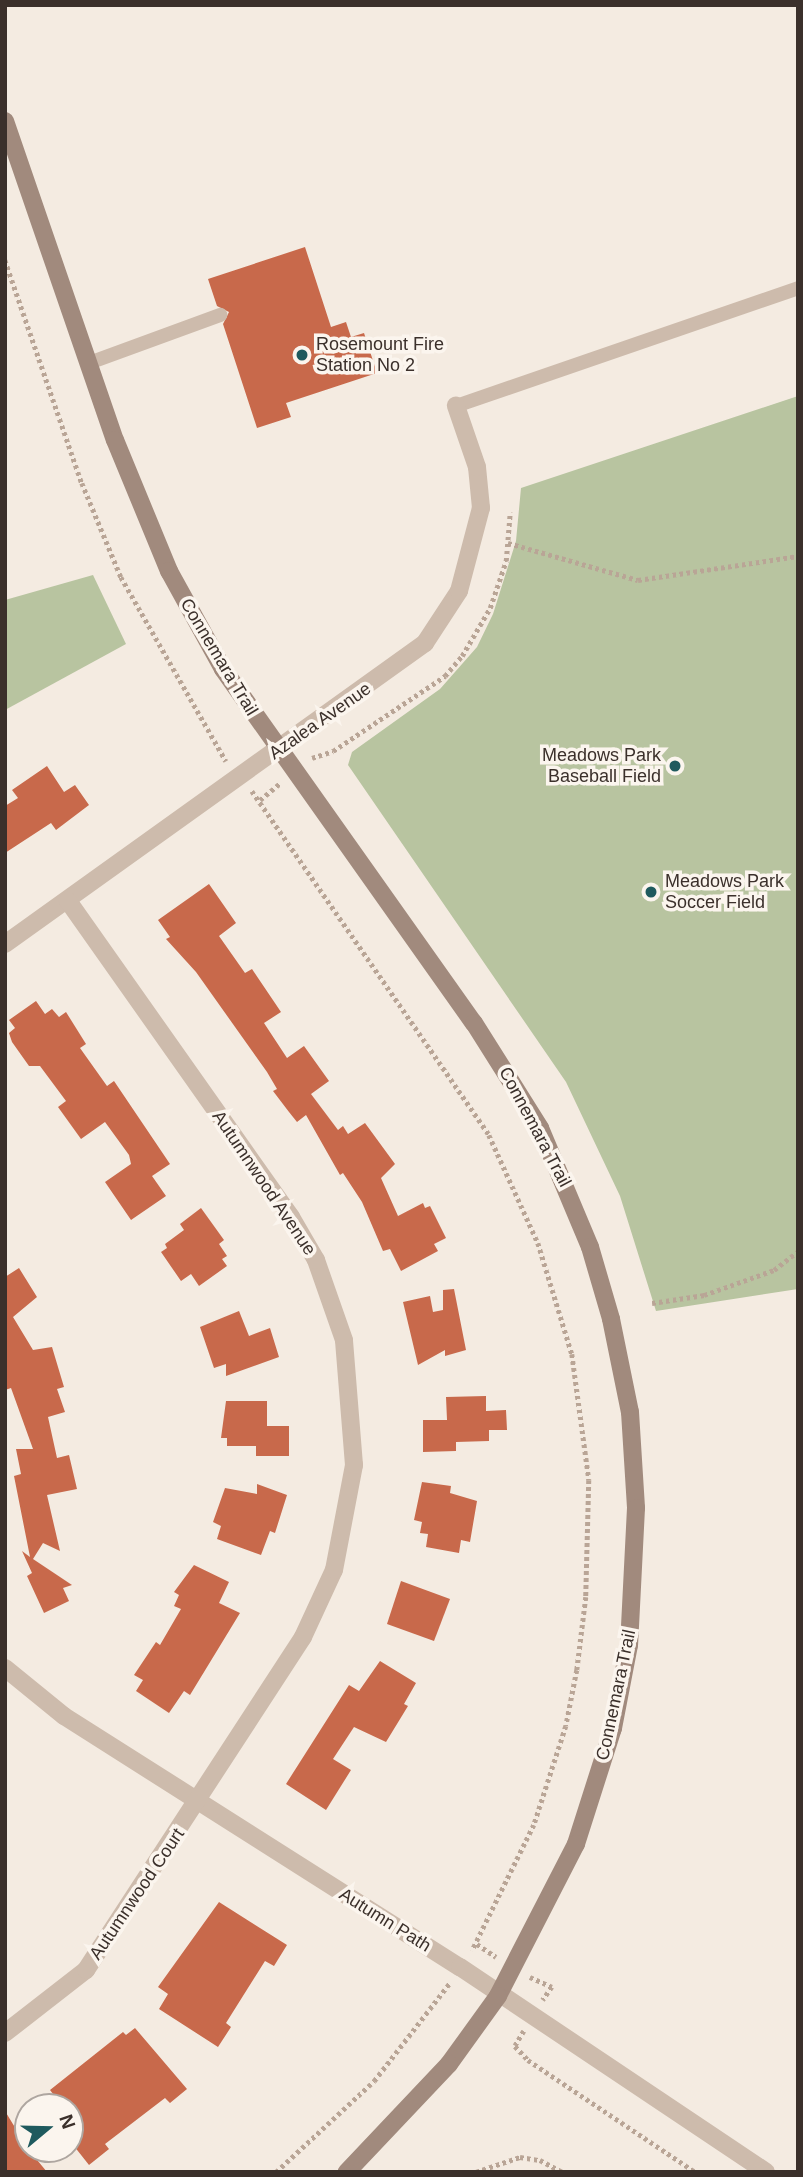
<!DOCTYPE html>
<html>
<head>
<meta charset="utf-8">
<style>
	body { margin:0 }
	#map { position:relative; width:803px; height:2177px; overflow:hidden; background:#f4ebe1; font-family:Helvetica,sans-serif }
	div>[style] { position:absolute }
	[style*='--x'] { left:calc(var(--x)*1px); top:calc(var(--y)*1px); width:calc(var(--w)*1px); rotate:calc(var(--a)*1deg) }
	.green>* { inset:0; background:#b8c4a0 }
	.building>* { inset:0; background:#c8694b }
	.path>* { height:4.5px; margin-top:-2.25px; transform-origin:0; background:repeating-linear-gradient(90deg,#b9a596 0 3.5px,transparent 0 7px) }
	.lane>* { height:14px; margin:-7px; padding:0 7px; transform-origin:7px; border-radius:7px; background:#cdbbac }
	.street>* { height:18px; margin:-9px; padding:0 9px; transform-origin:9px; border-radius:9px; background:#cdbbac }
	.secondary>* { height:18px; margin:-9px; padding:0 9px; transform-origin:9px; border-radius:9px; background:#a18a7d }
	.dots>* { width:19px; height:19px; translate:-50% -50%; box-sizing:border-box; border:4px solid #fbf5ee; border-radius:50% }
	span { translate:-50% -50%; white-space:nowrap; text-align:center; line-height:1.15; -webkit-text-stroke:7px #fbf5ee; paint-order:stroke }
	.poi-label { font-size:18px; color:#3b302b }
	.left { translate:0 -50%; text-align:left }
	.right { translate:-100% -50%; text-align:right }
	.street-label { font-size:18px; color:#3b302b }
	.frame { position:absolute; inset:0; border:7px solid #3b302b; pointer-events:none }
	.north { position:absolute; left:14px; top:2093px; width:70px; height:70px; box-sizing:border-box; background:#fbf5ee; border:2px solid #aea6a0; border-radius:50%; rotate:71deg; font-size:19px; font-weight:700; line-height:28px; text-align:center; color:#3b302b }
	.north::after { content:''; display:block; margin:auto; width:24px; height:32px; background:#1f5a5e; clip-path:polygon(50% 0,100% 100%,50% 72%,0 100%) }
</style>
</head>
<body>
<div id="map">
	<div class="green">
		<i style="clip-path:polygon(798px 396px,798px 1289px,656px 1311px,620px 1196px,566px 1082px,348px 765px,352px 752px,440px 689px,477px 647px,493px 614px,516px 541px,521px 488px)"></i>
		<i style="clip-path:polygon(93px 575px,126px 644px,5px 710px,5px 600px)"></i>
	</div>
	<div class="building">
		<i style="clip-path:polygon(305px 247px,331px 327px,346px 322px,351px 337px,364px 333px,377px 373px,286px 403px,291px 417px,257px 428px,223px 324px,229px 312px,217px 306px,208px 279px)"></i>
		<i style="clip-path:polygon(47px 766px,64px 792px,75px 785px,89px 805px,56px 830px,51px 823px,5px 853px,5px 806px,18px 798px,12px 790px)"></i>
		<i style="clip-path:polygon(209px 884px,236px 923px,219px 936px,245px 973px,252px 969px,281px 1012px,264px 1023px,287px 1058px,304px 1046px,329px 1081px,311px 1094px,338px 1130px,343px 1126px,348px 1134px,365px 1123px,395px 1164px,381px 1178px,398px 1216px,423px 1203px,425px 1208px,430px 1206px,446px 1238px,434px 1244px,438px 1251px,401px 1271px,390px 1249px,383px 1251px,362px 1202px,343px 1173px,340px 1175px,306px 1115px,297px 1122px,289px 1112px,273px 1091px,277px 1089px,267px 1072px,196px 972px,166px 939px,170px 937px,158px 920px)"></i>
		<i style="clip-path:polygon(36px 1001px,45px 1014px,52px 1009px,59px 1017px,66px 1012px,86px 1044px,80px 1048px,107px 1086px,114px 1081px,170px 1164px,152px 1176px,166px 1196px,131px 1220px,105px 1182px,131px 1164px,129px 1155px,105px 1122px,81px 1139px,58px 1107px,66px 1101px,40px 1066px,29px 1066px,12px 1042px,9px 1033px,15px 1028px,9px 1020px)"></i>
		<i style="clip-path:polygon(201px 1208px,224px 1240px,219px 1244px,227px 1256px,222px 1259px,227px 1266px,199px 1286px,191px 1274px,181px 1281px,161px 1252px,167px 1248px,165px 1244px,184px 1230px,180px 1224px)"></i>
		<i style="clip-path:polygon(19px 1268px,37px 1297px,13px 1317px,33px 1350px,52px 1347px,64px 1387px,57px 1389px,65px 1412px,48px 1417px,57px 1458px,69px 1455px,77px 1489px,47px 1495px,60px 1551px,43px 1543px,33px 1559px,72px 1585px,63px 1588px,69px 1601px,44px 1613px,27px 1576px,32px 1573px,22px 1551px,30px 1557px,14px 1476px,21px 1474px,16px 1449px,33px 1449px,11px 1388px,5px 1390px,5px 1277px)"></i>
		<i style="clip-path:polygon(454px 1289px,466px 1350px,445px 1356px,445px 1350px,418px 1365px,403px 1302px,430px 1296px,433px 1312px,443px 1310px,443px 1290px)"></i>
		<i style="clip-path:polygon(239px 1311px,249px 1336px,270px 1328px,279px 1357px,226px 1376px,226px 1364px,214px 1368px,200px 1327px)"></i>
		<i style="clip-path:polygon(486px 1396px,486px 1411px,506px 1410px,507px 1430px,489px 1430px,489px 1441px,456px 1442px,456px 1451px,423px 1452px,423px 1420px,447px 1420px,446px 1397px)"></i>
		<i style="clip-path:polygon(226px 1401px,267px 1401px,267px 1426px,289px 1426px,289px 1456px,256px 1456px,256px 1446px,227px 1446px,227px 1438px,221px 1438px)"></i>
		<i style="clip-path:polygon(422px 1482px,451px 1486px,450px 1493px,477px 1501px,470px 1542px,461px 1540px,459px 1553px,426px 1547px,428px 1534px,420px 1533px,422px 1522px,414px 1520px)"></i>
		<i style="clip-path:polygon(257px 1484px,287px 1495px,275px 1533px,270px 1531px,261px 1555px,217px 1539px,221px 1526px,213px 1522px,225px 1488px,257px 1494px)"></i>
		<i style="clip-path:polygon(194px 1565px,229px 1582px,219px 1603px,240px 1613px,190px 1695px,184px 1691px,169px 1713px,136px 1691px,143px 1680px,134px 1675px,156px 1642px,160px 1645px,181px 1609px,174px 1606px,179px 1595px,174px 1592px)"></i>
		<i style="clip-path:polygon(401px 1581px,450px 1599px,434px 1641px,387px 1624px)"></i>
		<i style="clip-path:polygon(380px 1661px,416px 1683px,404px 1704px,408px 1706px,386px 1742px,354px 1727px,333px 1759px,351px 1770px,326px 1810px,286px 1784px,349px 1685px,359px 1691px)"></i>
		<i style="clip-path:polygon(219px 1902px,287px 1945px,274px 1966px,265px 1961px,226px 2023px,231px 2027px,218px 2047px,159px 2009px,168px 1994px,158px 1987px)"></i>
		<i style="clip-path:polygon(135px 2028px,187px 2089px,170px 2103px,165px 2098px,105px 2144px,109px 2149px,89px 2165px,70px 2141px,70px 2107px,63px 2107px,50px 2090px,123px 2032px,126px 2035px)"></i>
		<i style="clip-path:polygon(5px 2111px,28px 2149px,47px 2172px,5px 2172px)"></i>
	</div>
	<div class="path">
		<i style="--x:5;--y:260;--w:236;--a:71"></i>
		<i style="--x:82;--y:483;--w:102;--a:67.5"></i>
		<i style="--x:121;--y:577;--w:212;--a:60.3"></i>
		<i style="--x:508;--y:543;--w:135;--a:15.9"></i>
		<i style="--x:638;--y:580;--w:162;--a:-8.5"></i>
		<i style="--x:312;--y:758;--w:22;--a:-18"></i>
		<i style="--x:333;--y:751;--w:135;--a:-33.8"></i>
		<i style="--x:445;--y:676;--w:26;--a:-50"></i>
		<i style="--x:462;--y:656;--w:56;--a:-59.7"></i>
		<i style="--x:490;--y:608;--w:50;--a:-71.2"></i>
		<i style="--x:506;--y:561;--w:49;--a:-85.3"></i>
		<i style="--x:252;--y:791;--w:418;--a:55.4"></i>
		<i style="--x:489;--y:1135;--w:119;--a:65.6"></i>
		<i style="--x:538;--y:1243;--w:116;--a:73"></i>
		<i style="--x:572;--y:1354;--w:127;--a:82.3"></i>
		<i style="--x:589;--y:1480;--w:117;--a:91.5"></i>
		<i style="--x:586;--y:1597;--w:74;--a:97"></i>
		<i style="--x:577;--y:1670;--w:57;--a:101.1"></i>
		<i style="--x:566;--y:1726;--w:104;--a:107.9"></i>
		<i style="--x:534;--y:1825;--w:140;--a:116.2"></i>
		<i style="--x:260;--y:800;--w:26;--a:-40"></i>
		<i style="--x:652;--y:1303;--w:53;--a:-8.7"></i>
		<i style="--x:704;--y:1295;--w:74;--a:-19.7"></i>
		<i style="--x:774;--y:1270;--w:31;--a:-38"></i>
		<i style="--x:477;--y:1944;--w:23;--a:34"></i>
		<i style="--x:530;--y:1977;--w:24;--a:24"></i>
		<i style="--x:552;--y:1987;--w:16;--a:125"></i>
		<i style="--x:524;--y:2031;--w:17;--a:121"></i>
		<i style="--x:515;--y:2046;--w:19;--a:47"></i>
		<i style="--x:528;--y:2060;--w:201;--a:33.8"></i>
		<i style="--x:276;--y:2172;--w:134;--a:-42.9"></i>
		<i style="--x:374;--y:2081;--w:123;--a:-52.3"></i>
		<i style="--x:476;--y:2172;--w:46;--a:-18.8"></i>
		<i style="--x:520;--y:2157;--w:20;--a:9"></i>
		<i style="--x:540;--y:2160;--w:26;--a:28"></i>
	</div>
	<div class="lane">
		<i style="--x:89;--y:363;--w:140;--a:-20.1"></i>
		<i style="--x:456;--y:406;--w:362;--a:-19"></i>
	</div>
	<div class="street">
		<i style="--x:5;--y:944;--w:517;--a:-35.63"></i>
		<i style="--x:425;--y:643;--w:62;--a:-56.8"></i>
		<i style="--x:459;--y:591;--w:86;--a:-75.2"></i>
		<i style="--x:481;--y:508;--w:41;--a:-95.6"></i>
		<i style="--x:477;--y:467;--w:65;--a:-109"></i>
		<i style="--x:5;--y:1668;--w:76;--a:39.1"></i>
		<i style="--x:64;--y:1716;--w:469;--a:32.4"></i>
		<i style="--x:460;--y:1967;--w:368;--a:33.8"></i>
		<i style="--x:5;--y:2033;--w:103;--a:-37.9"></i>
		<i style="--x:86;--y:1970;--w:397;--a:-56.9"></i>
		<i style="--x:303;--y:1637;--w:74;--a:-65.2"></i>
		<i style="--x:334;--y:1570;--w:107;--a:-79.2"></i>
		<i style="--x:354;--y:1465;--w:125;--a:-94.6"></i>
		<i style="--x:344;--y:1340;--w:85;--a:-109.3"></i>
		<i style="--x:316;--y:1260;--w:50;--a:-120.2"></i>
		<i style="--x:291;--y:1217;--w:387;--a:-125.2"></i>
	</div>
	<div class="secondary">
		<i style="--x:5;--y:121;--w:337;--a:71"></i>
		<i style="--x:115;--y:440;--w:142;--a:67.6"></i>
		<i style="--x:169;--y:571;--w:112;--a:61.1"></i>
		<i style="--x:223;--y:669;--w:434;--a:54.7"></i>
		<i style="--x:474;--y:1023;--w:124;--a:57.8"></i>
		<i style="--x:540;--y:1128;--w:129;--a:67.2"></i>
		<i style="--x:590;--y:1247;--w:75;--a:73.7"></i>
		<i style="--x:611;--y:1319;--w:95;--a:78.5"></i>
		<i style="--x:630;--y:1412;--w:96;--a:86.4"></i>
		<i style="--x:636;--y:1508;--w:137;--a:92.9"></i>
		<i style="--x:629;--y:1645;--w:85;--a:100.9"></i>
		<i style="--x:613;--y:1728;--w:122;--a:107.7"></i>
		<i style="--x:576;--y:1844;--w:171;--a:117.2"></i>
		<i style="--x:498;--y:1996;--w:84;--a:125.8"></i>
		<i style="--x:449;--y:2064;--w:149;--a:133.4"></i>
	</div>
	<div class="dots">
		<i style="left:302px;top:355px;background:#1f5a5e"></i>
		<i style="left:675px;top:766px;background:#1f5a5e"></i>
		<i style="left:651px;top:892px;background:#1f5a5e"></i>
	</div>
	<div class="poi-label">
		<span class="left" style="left:316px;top:355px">Rosemount Fire<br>Station No 2</span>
		<span class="right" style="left:661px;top:766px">Meadows Park<br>Baseball Field</span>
		<span class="left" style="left:665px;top:892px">Meadows Park<br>Soccer Field</span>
	</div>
	<div class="street-label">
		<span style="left:219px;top:657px;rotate:59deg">Connemara Trail</span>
		<span style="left:320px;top:721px;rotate:-35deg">Azalea Avenue</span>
		<span style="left:535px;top:1127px;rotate:62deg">Connemara Trail</span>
		<span style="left:264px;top:1183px;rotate:56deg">Autumnwood Avenue</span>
		<span style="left:616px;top:1695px;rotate:-78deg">Connemara Trail</span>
		<span style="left:137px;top:1894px;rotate:-56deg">Autumnwood Court</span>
		<span style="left:385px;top:1920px;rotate:32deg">Autumn Path</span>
	</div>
	<div class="frame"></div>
	<div class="north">N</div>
</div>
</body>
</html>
